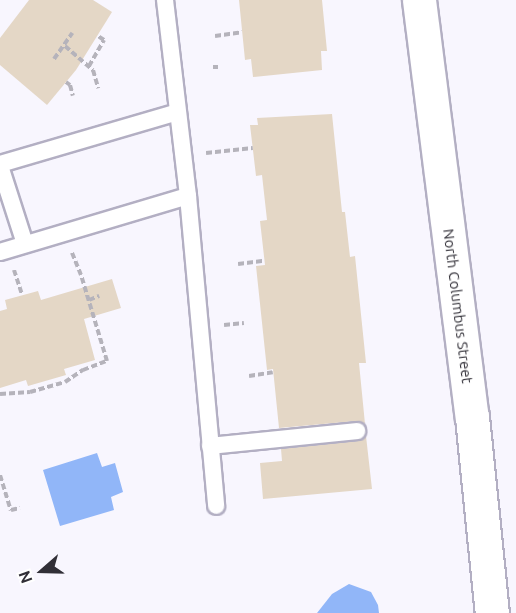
<!DOCTYPE html>
<html>
<head>
<meta charset="utf-8">
<style>
	body { margin:0 }
	#map { position:relative; width:516px; height:613px; overflow:hidden; background:#f8f6fe; font-family:Ubuntu,sans-serif }
	div>[style] { position:absolute }
	[style*='--x'] { left:calc(var(--x)*1px); top:calc(var(--y)*1px); width:calc(var(--w)*1px); rotate:calc(var(--a)*1deg) }
	.water>* { inset:0; background:#91b6f8 }
	.building>* { inset:0; background:#e4d7c6 }
	.path>* { height:4px; margin-top:-2px; transform-origin:0; background:repeating-linear-gradient(90deg,#b5b3bb 0 6px,transparent 0 9px) }
	.roads { filter:drop-shadow(2px 0 #b3afc3) drop-shadow(-2px 0 #b3afc3) drop-shadow(0 2px #b3afc3) drop-shadow(0 -2px #b3afc3) }
	.lane>* { height:16px; margin:-8px; padding:0 8px; transform-origin:8px; border-radius:8px; background:#fff }
	.street>* { height:33px; margin:-16.5px; padding:0 16.5px; transform-origin:16.5px; border-radius:16.5px; background:#fff }
	span { translate:-50% -50%; white-space:nowrap; text-align:center; line-height:1.15; -webkit-text-stroke:4.5px #fff; paint-order:stroke }
	.street-label { font-size:15px; color:#312f37 }
	.north { position:absolute; left:12px; top:541px; width:60px; height:60px; -webkit-text-stroke:4px #fff; paint-order:stroke; rotate:250deg; font-size:16px; font-weight:700; line-height:24px; text-align:center; color:#312f37 }
	.north::after { content:''; display:block; margin:auto; width:21px; height:27px; background:#312f37; clip-path:polygon(50% 0,100% 100%,50% 72%,0 100%) }
</style>
</head>
<body>
<div id="map">
	<div class="water">
		<i style="clip-path:polygon(97px 453px,102px 467px,115px 463px,123px 492px,111px 497px,114px 510px,60px 526px,43px 470px)"></i>
		<i style="clip-path:polygon(349px 584px,371px 592px,378px 605px,379px 613px,317px 613px,332px 594px)"></i>
	</div>
	<div class="building">
		<i style="clip-path:polygon(29px 0,93px 0,112px 12px,76px 70px,47px 105px,0 65px,0 38px)"></i>
		<i style="clip-path:polygon(239px 0,322px 0,327px 51px,321px 51px,322px 70px,253px 77px,251px 59px,245px 60px)"></i>
		<i style="clip-path:polygon(332px 114px,342px 212px,345px 212px,350px 257px,355px 256px,366px 363px,359px 363px,365px 424px,356px 421px,279px 428px,273px 369px,267px 370px,256px 266px,265px 265px,260px 221px,267px 220px,262px 175px,256px 176px,250px 125px,258px 125px,257px 118px)"></i>
		<i style="clip-path:polygon(112px 279px,121px 308px,84px 319px,95px 360px,64px 369px,66px 375px,28px 386px,26px 380px,0 388px,0 311px,7px 309px,5px 300px,38px 291px,41px 300px)"></i>
		<i style="clip-path:polygon(366px 436px,372px 489px,263px 499px,260px 463px,282px 461px,281px 449px,358px 441px)"></i>
	</div>
	<div class="path">
		<i style="--x:215;--y:36;--w:27;--a:-8"></i>
		<i style="--x:65;--y:46;--w:37;--a:41"></i>
		<i style="--x:93;--y:70;--w:19;--a:74"></i>
		<i style="--x:54;--y:59;--w:32;--a:-55"></i>
		<i style="--x:89;--y:66;--w:30;--a:-60"></i>
		<i style="--x:104;--y:40;--w:7;--a:-146"></i>
		<i style="--x:213;--y:67;--w:5;--a:0"></i>
		<i style="--x:66;--y:82;--w:5;--a:37"></i>
		<i style="--x:70;--y:85;--w:11;--a:75"></i>
		<i style="--x:206;--y:153;--w:47;--a:-6.1"></i>
		<i style="--x:238;--y:264;--w:26;--a:-7"></i>
		<i style="--x:14;--y:270;--w:26;--a:72"></i>
		<i style="--x:89;--y:300;--w:11;--a:-22"></i>
		<i style="--x:224;--y:325;--w:20;--a:-6"></i>
		<i style="--x:249;--y:376;--w:24;--a:-9"></i>
		<i style="--x:0;--y:394;--w:30;--a:-4"></i>
		<i style="--x:30;--y:392;--w:36;--a:-16"></i>
		<i style="--x:65;--y:382;--w:22;--a:-34"></i>
		<i style="--x:83;--y:370;--w:26;--a:-21"></i>
		<i style="--x:107;--y:361;--w:90;--a:-106.8"></i>
		<i style="--x:81;--y:275;--w:24;--a:-112"></i>
		<i style="--x:0;--y:475;--w:37;--a:73"></i>
		<i style="--x:11;--y:510;--w:9;--a:-13"></i>
	</div>
	<div class="roads">
		<div class="lane">
			<i style="--x:165;--y:0;--w:197;--a:83.3"></i>
			<i style="--x:188;--y:196;--w:311;--a:84.8"></i>
			<i style="--x:0;--y:164;--w:185;--a:-16.3"></i>
			<i style="--x:0;--y:166;--w:82;--a:72.2"></i>
			<i style="--x:0;--y:252;--w:196;--a:-16.6"></i>
			<i style="--x:210;--y:446;--w:148;--a:-5.8"></i>
		</div>
		<div class="street">
			<i style="--x:419;--y:0;--w:420;--a:82.8"></i>
			<i style="--x:472;--y:417;--w:197;--a:84.2"></i>
		</div>
	</div>
	<div class="street-label">
		<span style="left:458px;top:306px;rotate:83deg">North Columbus Street</span>
	</div>
	<div class="north">N</div>
</div>
</body>
</html>
